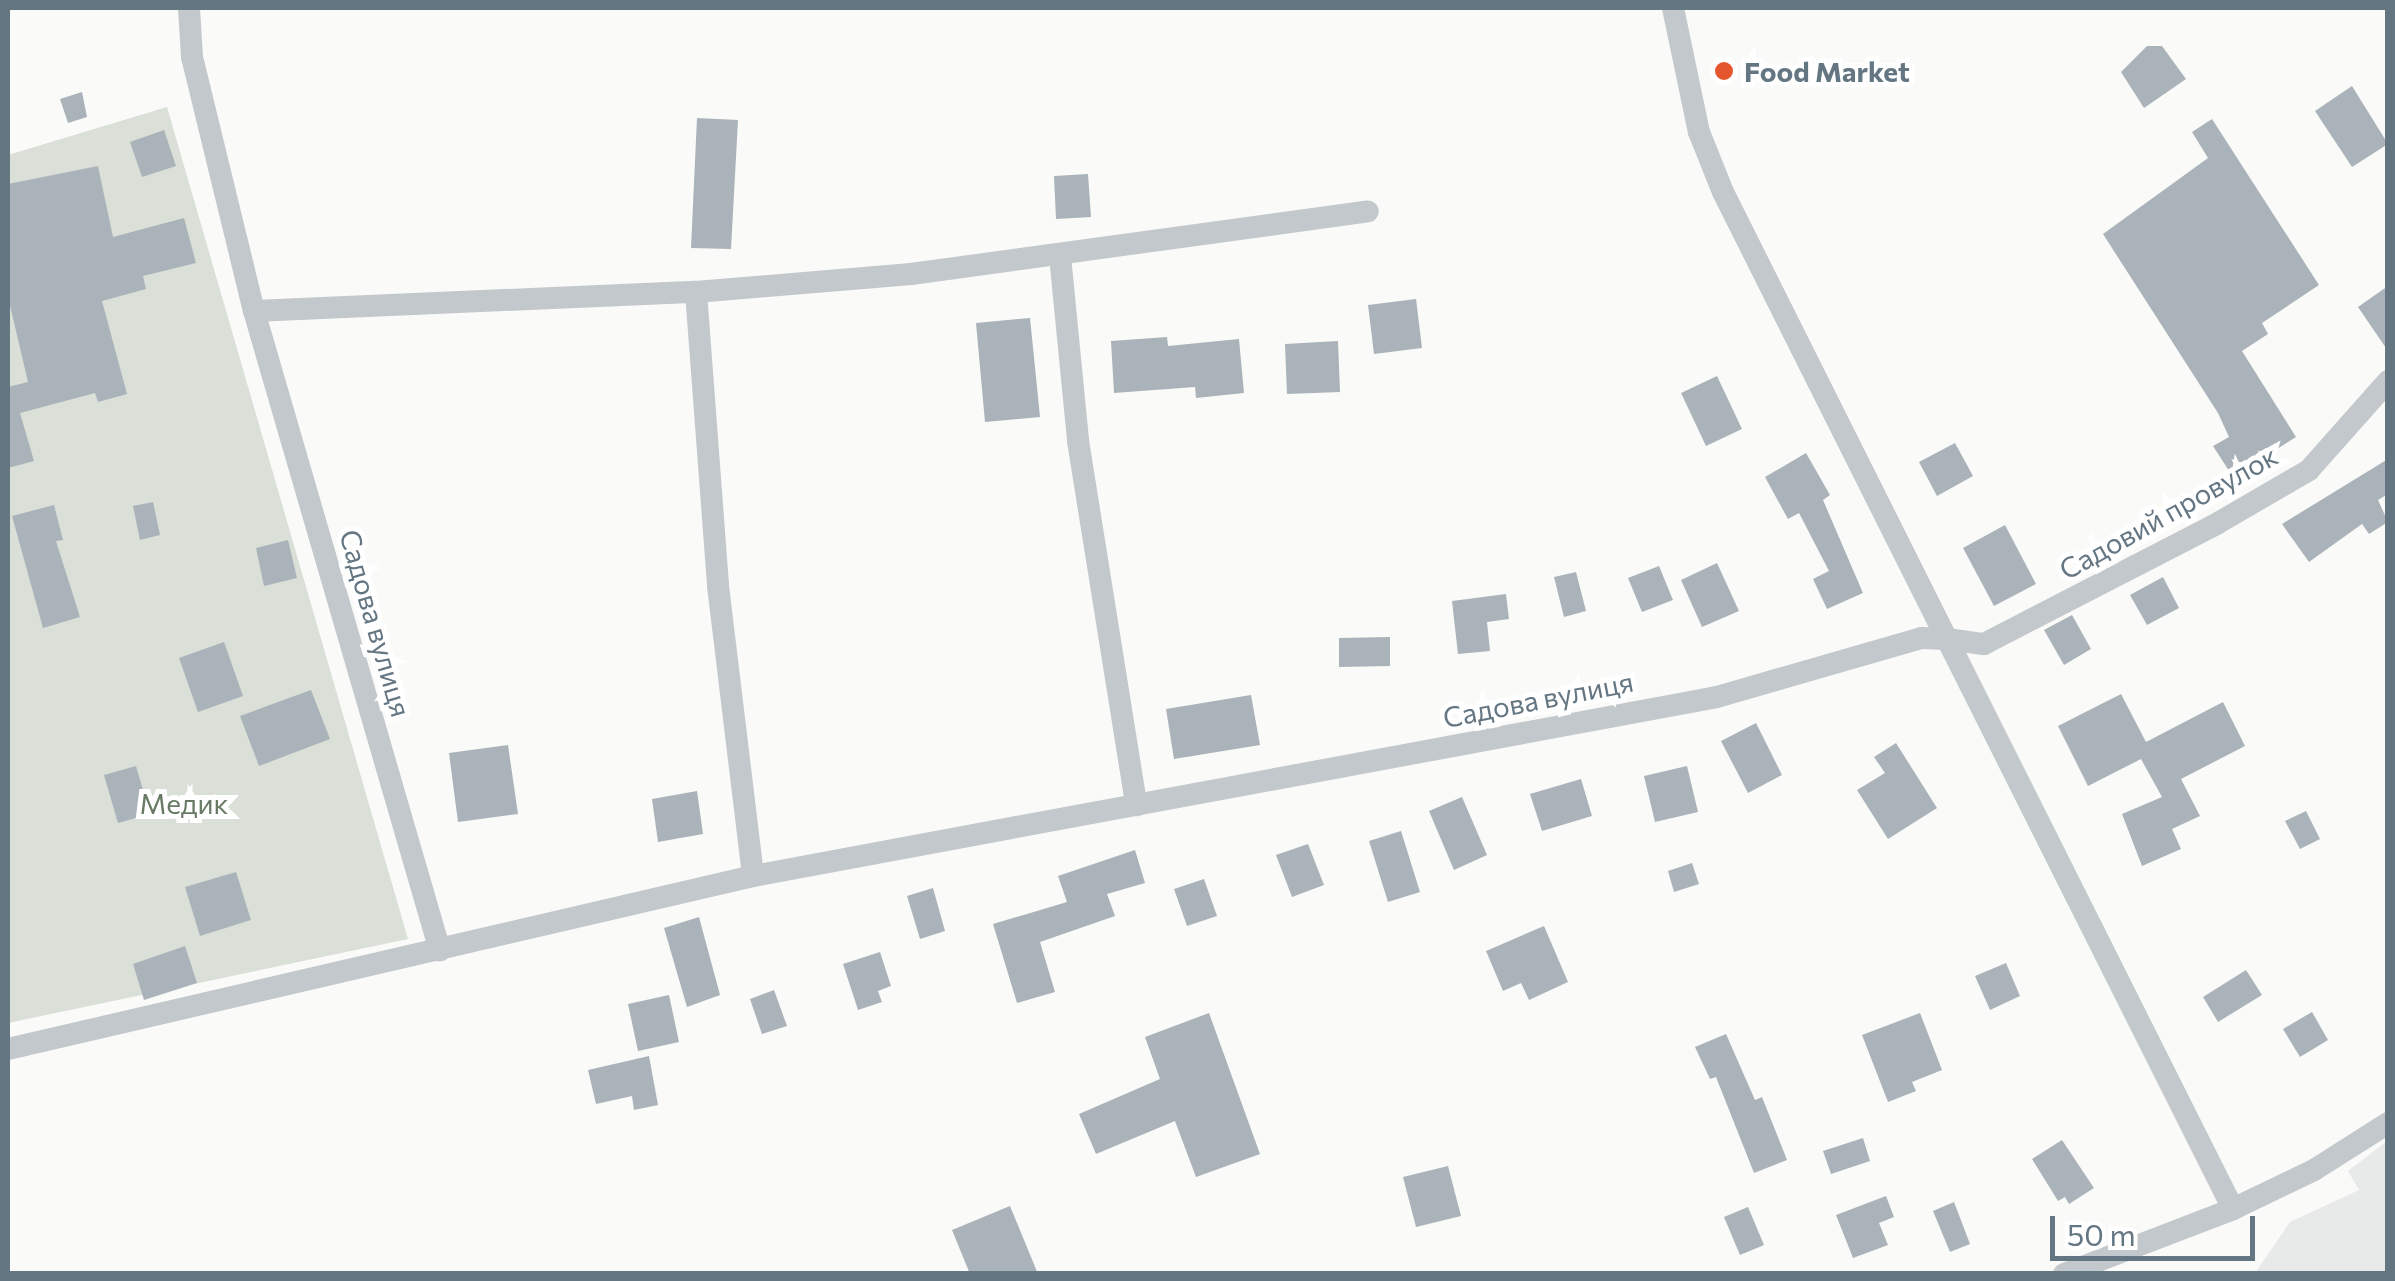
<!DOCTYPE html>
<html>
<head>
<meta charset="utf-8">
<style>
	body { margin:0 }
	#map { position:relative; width:2395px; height:1281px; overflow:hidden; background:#fafaf8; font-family:Commissioner,sans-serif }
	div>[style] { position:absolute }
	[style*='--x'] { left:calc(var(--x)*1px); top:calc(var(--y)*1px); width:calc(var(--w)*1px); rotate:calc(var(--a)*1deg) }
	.built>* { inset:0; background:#e8e9e9 }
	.green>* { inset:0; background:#dadfd7 }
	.building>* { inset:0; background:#aab3b9 }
	.street>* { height:22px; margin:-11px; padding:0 11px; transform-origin:11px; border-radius:11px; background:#c3c8cc }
	.dots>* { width:28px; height:28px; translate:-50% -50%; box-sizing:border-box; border:5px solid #fff; border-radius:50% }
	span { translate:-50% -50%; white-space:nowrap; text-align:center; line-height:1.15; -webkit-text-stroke:10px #fff; paint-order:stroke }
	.poi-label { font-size:28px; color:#657683; font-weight:700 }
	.left { translate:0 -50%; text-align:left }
	.street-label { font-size:28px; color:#657683 }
	.park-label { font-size:28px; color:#687a64 }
	.frame { position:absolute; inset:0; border:10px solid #657683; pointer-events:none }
	.scale { position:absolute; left:2050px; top:1216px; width:205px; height:45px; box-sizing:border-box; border:5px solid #657683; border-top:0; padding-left:12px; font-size:30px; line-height:35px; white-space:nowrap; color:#657683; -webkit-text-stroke:8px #fff; paint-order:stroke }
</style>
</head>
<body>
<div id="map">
	<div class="built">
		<i style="clip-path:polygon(2387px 1141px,2387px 1273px,2255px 1273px,2290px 1222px,2359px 1190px,2348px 1171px)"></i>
	</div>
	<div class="green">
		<i style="clip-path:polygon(167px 107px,408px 939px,8px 1023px,8px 155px)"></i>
	</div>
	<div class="building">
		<i style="clip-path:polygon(2147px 46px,2162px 46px,2186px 79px,2144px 108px,2121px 72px)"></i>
		<i style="clip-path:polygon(2352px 86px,2388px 144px,2352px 167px,2315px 111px)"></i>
		<i style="clip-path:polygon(82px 92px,87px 117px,68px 123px,60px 99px)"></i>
		<i style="clip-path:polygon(697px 118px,738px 120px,731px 249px,691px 248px)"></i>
		<i style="clip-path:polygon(2212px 119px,2319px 285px,2262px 323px,2268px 334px,2242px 351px,2296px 437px,2233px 477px,2213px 446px,2229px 437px,2218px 413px,2103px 234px,2208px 158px,2192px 132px)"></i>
		<i style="clip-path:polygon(164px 130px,176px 166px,142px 177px,130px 142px)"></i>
		<i style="clip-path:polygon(98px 166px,113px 237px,184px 218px,196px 263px,143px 276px,146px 289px,102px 301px,127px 394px,98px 402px,95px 393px,20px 413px,34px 461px,8px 468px,8px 387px,28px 382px,8px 297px,8px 184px)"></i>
		<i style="clip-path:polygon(1088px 174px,1091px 217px,1056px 219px,1054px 176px)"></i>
		<i style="clip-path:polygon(2388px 286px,2388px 351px,2358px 307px)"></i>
		<i style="clip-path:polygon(1416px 299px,1422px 348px,1374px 354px,1368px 305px)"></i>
		<i style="clip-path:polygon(1030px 318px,1040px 417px,985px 422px,976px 323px)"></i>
		<i style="clip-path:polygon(1167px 337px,1168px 346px,1239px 339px,1244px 393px,1196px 398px,1195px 387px,1114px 393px,1111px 341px)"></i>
		<i style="clip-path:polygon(1338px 341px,1340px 392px,1287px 394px,1285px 344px)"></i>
		<i style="clip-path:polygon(1717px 376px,1742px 429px,1706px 446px,1681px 393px)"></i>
		<i style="clip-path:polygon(1955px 443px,1973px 476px,1937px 496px,1919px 462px)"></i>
		<i style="clip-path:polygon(1806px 453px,1830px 495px,1823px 500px,1863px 593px,1827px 609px,1813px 579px,1829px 571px,1799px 513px,1788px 519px,1765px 477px)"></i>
		<i style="clip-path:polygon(2388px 459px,2388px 494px,2378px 500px,2388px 522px,2369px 534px,2362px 524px,2309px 562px,2282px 524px)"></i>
		<i style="clip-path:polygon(153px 502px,160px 535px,140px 540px,133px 506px)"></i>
		<i style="clip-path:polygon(54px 505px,63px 540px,56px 541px,80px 617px,43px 628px,12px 516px)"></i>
		<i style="clip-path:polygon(2005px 525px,2036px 584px,1994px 606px,1963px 548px)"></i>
		<i style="clip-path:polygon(288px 540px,297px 578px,264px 586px,256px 548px)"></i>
		<i style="clip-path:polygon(1717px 563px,1739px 611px,1702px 627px,1681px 580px)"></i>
		<i style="clip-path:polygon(1659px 566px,1673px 600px,1642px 612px,1628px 578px)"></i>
		<i style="clip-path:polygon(1576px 572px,1586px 611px,1564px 617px,1554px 577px)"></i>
		<i style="clip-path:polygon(2163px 577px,2179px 608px,2147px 625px,2130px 595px)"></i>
		<i style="clip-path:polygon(1506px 594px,1509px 619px,1487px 622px,1490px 651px,1458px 654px,1452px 601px)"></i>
		<i style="clip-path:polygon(2072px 615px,2091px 649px,2064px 665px,2044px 630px)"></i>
		<i style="clip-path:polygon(1390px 637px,1390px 666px,1339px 667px,1339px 638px)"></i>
		<i style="clip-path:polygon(224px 642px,243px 696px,198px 712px,179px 658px)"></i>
		<i style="clip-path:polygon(311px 690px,330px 739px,259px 766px,240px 716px)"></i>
		<i style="clip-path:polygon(2121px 694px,2146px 742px,2223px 702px,2245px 746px,2181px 779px,2200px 816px,2172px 829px,2181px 849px,2142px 866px,2122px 814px,2162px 797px,2141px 759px,2088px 786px,2058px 726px)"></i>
		<i style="clip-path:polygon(1251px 695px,1260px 745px,1174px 759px,1166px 709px)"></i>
		<i style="clip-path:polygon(1756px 723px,1782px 775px,1748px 793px,1721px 741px)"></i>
		<i style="clip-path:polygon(1896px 743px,1937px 808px,1888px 839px,1857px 790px,1885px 773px,1874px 757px)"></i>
		<i style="clip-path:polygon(508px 745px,518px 814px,458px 822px,449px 753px)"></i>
		<i style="clip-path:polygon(136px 766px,150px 814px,118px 823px,104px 775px)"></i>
		<i style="clip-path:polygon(1687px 766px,1698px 812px,1655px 822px,1644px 776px)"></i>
		<i style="clip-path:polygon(1581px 779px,1592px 816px,1542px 831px,1530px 794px)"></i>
		<i style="clip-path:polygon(697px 791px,703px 834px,658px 842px,652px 799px)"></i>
		<i style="clip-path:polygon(1462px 797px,1487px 855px,1454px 870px,1429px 811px)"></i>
		<i style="clip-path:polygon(2306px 811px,2320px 839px,2300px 849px,2285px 821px)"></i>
		<i style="clip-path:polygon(1401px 831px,1420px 892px,1388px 902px,1369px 841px)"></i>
		<i style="clip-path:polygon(1308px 844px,1324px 885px,1292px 897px,1276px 855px)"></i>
		<i style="clip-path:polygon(1135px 850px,1145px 883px,1107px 894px,1115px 916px,1040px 942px,1055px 992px,1017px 1003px,993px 924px,1067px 902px,1058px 876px)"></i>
		<i style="clip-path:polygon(1692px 863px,1699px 884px,1674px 892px,1668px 871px)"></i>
		<i style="clip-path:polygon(236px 872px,251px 920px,200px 936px,185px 887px)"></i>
		<i style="clip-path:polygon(1204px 879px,1217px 916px,1187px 926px,1174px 889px)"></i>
		<i style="clip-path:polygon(933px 888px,945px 931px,920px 939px,907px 896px)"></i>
		<i style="clip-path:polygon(699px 917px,720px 995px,687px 1007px,664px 928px)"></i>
		<i style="clip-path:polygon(1544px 926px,1568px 982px,1529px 1000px,1521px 983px,1503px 991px,1486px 951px)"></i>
		<i style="clip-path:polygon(185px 946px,197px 983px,144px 1000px,133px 964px)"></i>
		<i style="clip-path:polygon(880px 952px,891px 986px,878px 991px,882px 1002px,858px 1010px,843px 964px)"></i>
		<i style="clip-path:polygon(2006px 963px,2020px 996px,1990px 1010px,1975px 976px)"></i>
		<i style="clip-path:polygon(2246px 970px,2262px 995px,2218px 1022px,2203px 997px)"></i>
		<i style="clip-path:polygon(774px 990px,787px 1026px,762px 1034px,750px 999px)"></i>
		<i style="clip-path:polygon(669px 995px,679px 1042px,638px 1051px,628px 1004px)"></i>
		<i style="clip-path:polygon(2312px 1012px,2328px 1040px,2300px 1057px,2283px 1029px)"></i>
		<i style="clip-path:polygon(1209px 1013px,1260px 1154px,1196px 1177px,1175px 1121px,1096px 1154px,1079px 1114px,1160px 1079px,1145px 1037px)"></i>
		<i style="clip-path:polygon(1920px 1013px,1942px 1070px,1912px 1082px,1916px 1091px,1888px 1102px,1862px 1035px)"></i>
		<i style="clip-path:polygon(1726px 1034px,1755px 1100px,1762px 1097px,1787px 1160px,1754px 1173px,1716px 1077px,1710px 1079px,1695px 1047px)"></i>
		<i style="clip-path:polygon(649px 1056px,658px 1105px,634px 1110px,632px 1096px,596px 1104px,588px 1070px)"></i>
		<i style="clip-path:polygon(1863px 1138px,1870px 1161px,1831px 1174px,1823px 1151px)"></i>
		<i style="clip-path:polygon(2062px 1140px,2094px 1188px,2069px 1204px,2065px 1197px,2058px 1201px,2032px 1159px)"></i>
		<i style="clip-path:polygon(1448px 1166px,1461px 1216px,1416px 1227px,1403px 1177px)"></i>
		<i style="clip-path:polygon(1886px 1196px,1894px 1217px,1879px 1223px,1888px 1245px,1853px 1258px,1836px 1215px)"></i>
		<i style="clip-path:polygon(1954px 1202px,1970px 1244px,1950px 1252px,1933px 1211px)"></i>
		<i style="clip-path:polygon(1010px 1206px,1038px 1274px,970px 1274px,952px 1230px)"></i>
		<i style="clip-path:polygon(1748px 1207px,1764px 1245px,1740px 1255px,1724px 1217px)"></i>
	</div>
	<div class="street">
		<i style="--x:189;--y:8;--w:49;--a:86.5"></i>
		<i style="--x:192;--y:57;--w:261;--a:76.3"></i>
		<i style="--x:254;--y:311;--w:666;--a:73.79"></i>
		<i style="--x:1673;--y:8;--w:127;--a:78.2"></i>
		<i style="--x:1699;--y:132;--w:65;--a:68.2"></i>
		<i style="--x:1723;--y:192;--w:500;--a:63.4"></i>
		<i style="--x:1947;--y:639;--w:37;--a:8"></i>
		<i style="--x:1984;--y:644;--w:263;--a:-27.3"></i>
		<i style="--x:2218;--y:523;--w:105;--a:-30.2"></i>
		<i style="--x:2309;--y:470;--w:119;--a:-48.4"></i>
		<i style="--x:1060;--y:256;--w:186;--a:84.4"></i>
		<i style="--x:1078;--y:441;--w:369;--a:80.9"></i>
		<i style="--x:696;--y:292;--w:295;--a:85.7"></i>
		<i style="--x:718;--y:586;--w:292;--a:83.1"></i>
		<i style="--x:254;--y:311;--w:442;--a:-2.5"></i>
		<i style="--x:696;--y:292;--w:216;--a:-4.8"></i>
		<i style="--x:911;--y:274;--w:461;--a:-7.8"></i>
		<i style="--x:8;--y:1049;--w:765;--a:-13.07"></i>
		<i style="--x:753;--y:876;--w:980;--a:-10.52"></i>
		<i style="--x:1717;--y:697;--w:212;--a:-16.1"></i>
		<i style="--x:1921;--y:638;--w:26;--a:2"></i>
		<i style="--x:1947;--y:639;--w:638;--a:63.35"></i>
		<i style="--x:2064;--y:1274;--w:181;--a:-21"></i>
		<i style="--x:2233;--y:1209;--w:90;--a:-25.7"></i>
		<i style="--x:2314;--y:1170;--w:88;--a:-32.4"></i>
	</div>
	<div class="dots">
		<i style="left:1724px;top:71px;background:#e4572e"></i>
	</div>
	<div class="poi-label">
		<span class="left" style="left:1744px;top:71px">Food Market</span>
	</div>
	<div class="street-label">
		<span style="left:2168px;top:512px;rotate:-29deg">Садовий провулок</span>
		<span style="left:376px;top:623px;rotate:74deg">Садова вулиця</span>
		<span style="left:1538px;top:699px;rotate:-11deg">Садова вулиця</span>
	</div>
	<div class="park-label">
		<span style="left:184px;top:803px">Медик</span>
	</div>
	<div class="frame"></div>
	<div class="scale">50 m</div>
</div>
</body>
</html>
